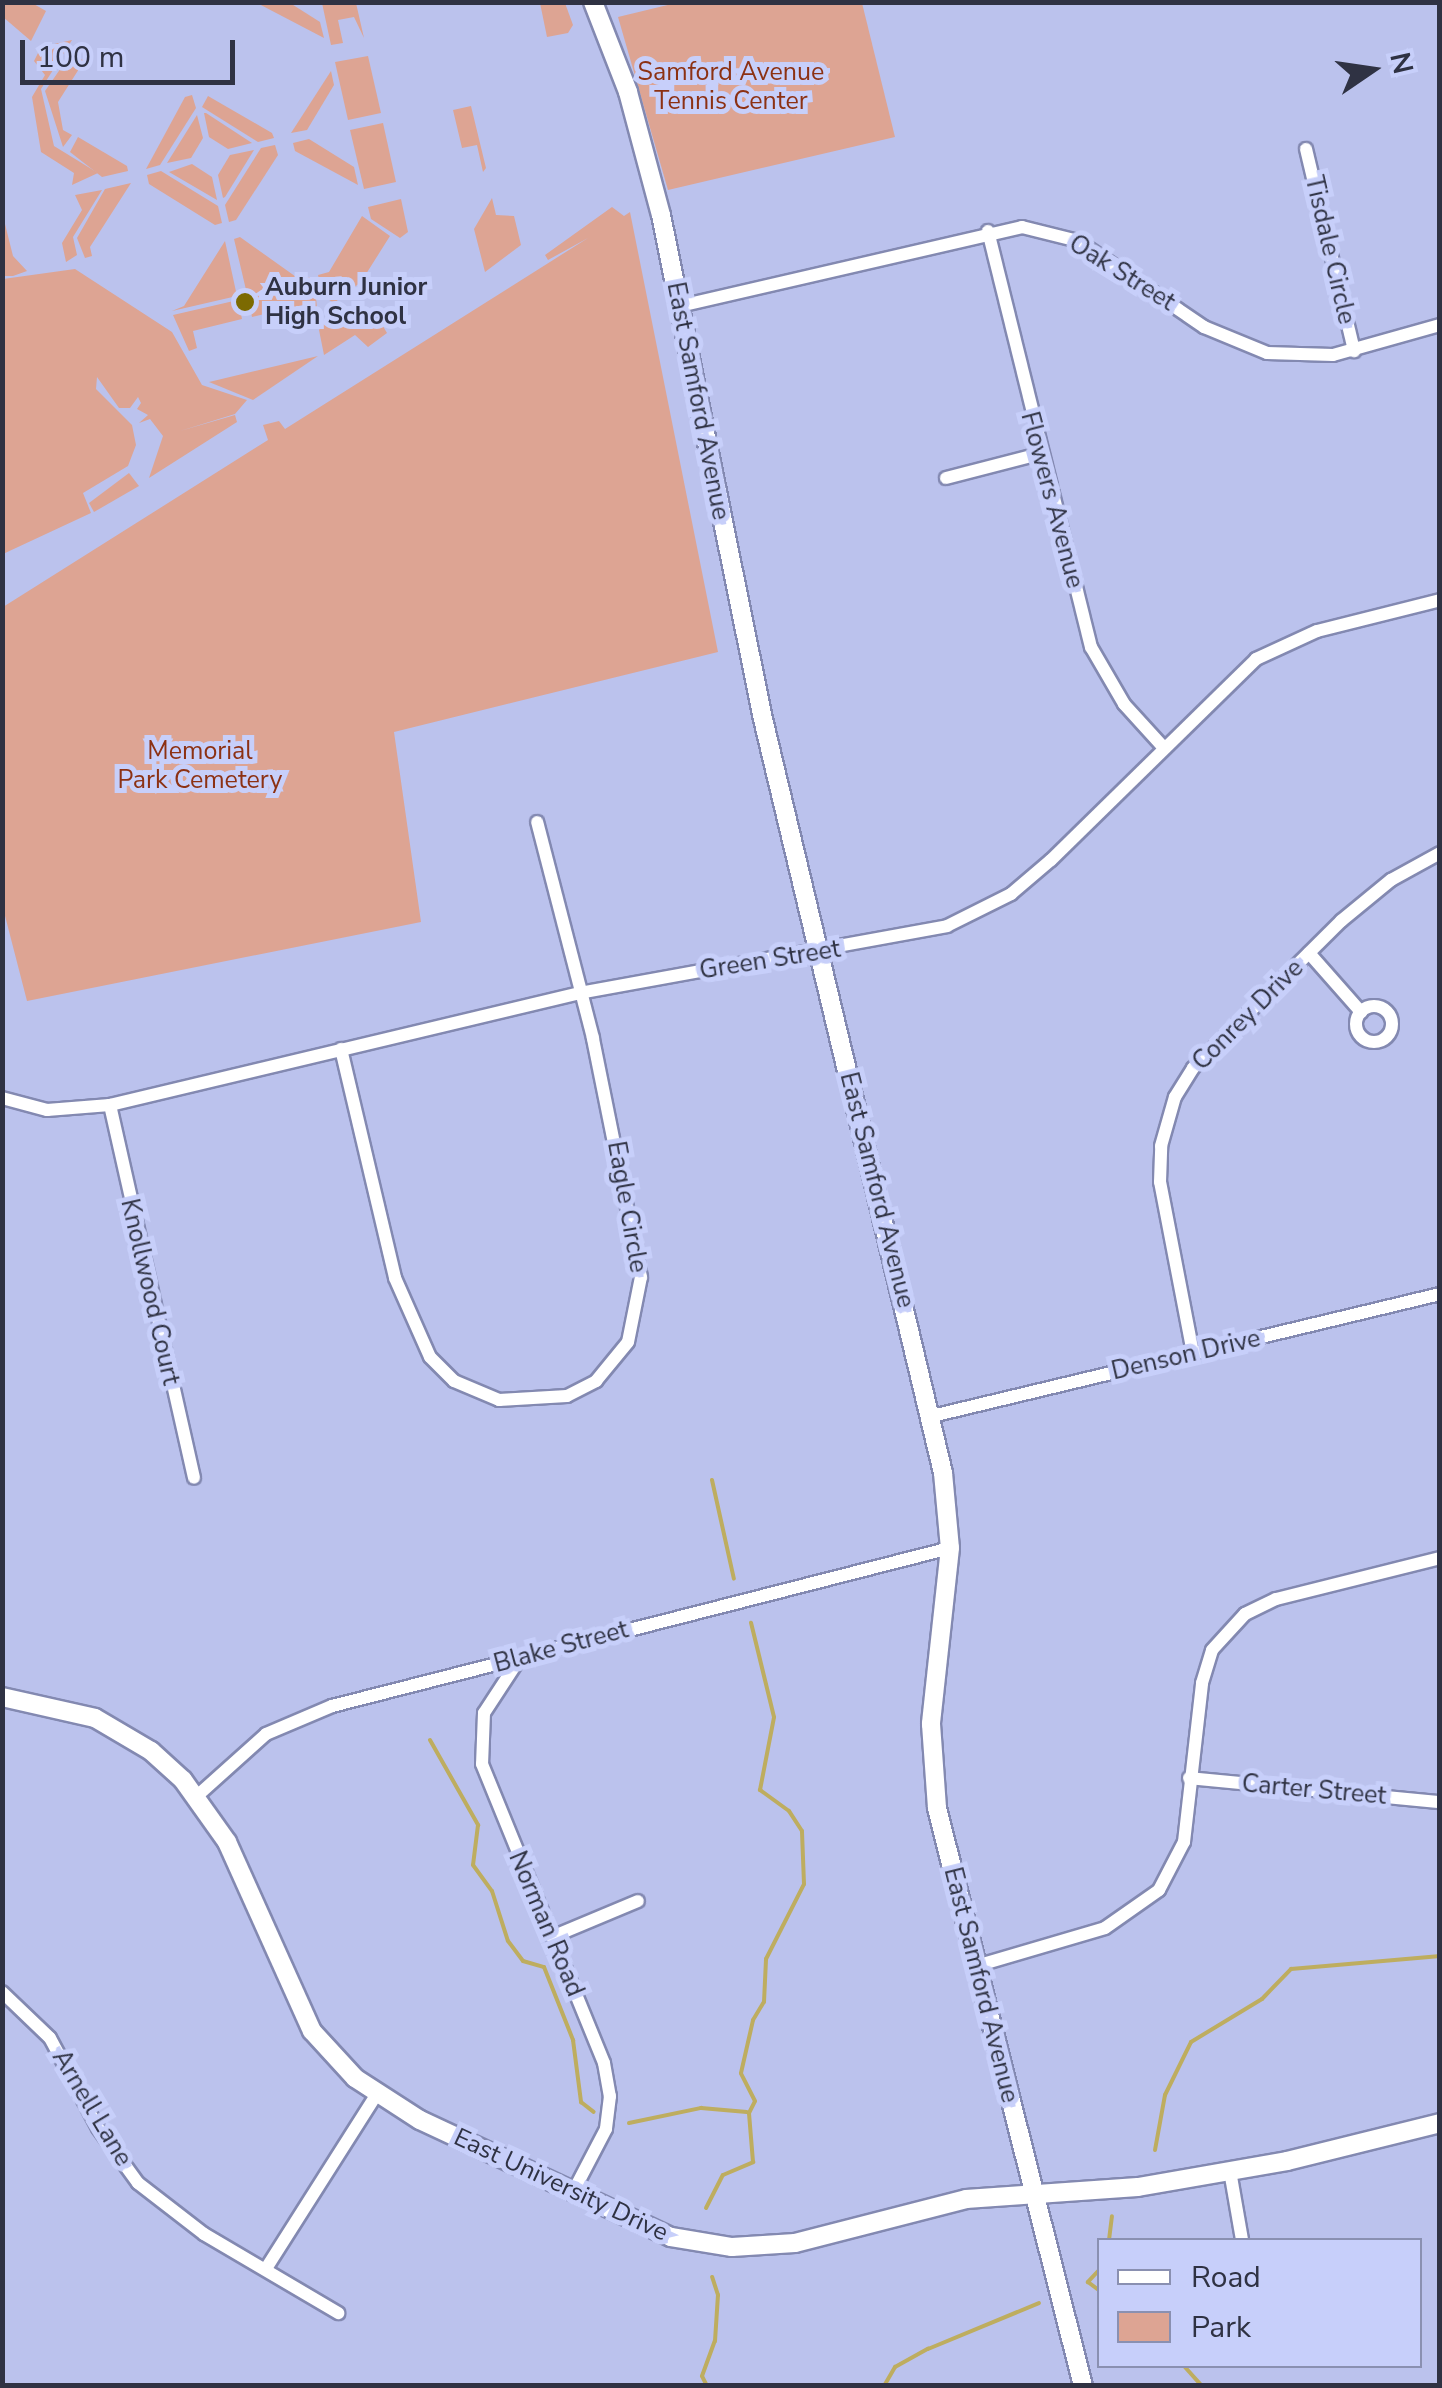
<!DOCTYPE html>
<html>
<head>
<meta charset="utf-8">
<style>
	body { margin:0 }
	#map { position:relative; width:1442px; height:2388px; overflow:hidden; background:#bbc2ed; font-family:"Nunito Sans",sans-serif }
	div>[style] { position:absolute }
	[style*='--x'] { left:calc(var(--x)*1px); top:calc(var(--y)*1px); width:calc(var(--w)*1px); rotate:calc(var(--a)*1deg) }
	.green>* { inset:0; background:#dda493 }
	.stream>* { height:4px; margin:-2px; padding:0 2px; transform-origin:2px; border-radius:2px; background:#bead5f }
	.roads { filter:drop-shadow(2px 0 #8389b1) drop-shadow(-2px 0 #8389b1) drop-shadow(0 2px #8389b1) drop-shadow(0 -2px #8389b1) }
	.street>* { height:12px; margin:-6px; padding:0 6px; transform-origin:6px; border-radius:6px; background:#fff }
	.street>.ring { margin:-6px; padding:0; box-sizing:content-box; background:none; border:12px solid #fff; border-radius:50% }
	.secondary>* { height:18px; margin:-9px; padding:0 9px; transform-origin:9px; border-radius:9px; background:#fff }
	.dots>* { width:28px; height:28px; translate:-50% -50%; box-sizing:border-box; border:5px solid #c7cffa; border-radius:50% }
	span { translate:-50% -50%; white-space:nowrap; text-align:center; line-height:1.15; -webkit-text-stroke:10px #c7cffa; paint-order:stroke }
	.park-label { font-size:25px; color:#8c3113 }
	.street-label { font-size:25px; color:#2f3243 }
	.poi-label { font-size:25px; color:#2f3243; font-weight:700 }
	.left { translate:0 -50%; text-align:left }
	.frame { position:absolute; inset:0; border:5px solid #2f3243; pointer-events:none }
	.legend { position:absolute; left:1097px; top:2238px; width:325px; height:130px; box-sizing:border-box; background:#c7cffa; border:2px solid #8a90b1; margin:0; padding:12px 18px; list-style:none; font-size:30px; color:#2f3243 }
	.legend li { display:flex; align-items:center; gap:20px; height:50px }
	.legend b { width:50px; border:2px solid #8a90b1 }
	.north { position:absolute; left:1322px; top:20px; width:100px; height:100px; -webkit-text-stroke:8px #c7cffa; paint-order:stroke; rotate:77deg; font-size:28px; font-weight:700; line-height:40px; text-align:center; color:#2f3243 }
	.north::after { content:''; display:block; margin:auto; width:35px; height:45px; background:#2f3243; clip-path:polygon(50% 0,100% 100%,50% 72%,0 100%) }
	.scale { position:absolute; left:20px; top:40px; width:215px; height:45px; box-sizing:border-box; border:5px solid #2f3243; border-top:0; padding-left:12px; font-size:30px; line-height:35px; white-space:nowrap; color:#2f3243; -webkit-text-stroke:8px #c7cffa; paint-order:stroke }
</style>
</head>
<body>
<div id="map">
	<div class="green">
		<i style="clip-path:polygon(680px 2px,862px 3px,895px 137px,668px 190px,618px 17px)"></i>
		<i style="clip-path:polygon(2px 3px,32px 3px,46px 11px,31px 41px,3px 17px)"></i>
		<i style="clip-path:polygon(257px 3px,290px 3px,320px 22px,324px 38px)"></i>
		<i style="clip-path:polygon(322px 3px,356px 3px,364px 38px,354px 17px,338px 20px,343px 43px,331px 45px)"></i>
		<i style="clip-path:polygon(540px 3px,565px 3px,573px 25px,568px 33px,547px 37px)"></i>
		<i style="clip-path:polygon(72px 40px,41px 89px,54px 146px,98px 173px,72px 185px,74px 173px,41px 152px,32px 97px,45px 75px,34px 61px,41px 47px)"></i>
		<i style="clip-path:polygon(72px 52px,84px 61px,58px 102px,63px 130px,72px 135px,63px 147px,45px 91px)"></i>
		<i style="clip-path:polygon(368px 56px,381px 113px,348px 120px,335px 62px)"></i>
		<i style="clip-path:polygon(331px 71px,334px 85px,307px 130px,291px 133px)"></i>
		<i style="clip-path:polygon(192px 95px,196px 108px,160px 165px,146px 169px,185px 97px)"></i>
		<i style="clip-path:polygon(208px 96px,272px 133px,274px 138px,258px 142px,202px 107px)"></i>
		<i style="clip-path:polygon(471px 106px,486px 168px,483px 172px,477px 145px,462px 148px,453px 110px)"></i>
		<i style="clip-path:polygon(204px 113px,206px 113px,252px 143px,228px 149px,209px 137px)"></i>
		<i style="clip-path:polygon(197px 115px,203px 138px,191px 158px,167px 163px)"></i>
		<i style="clip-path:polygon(383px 123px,396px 182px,364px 189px,350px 130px)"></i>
		<i style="clip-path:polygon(78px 137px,127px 166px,128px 171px,102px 177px,70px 152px)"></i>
		<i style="clip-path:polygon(309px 139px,354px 167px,358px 185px,295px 151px,293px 143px)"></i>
		<i style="clip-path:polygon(275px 145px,278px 155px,236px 220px,229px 222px,225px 205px,261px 148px)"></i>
		<i style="clip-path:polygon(254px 150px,225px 197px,223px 198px,218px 175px,230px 155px)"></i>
		<i style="clip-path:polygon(192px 164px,212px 177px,217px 200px,169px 172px)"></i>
		<i style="clip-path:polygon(161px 171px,218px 206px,222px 223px,215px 225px,149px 184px,147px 175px)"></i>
		<i style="clip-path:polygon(131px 183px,90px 247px,92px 256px,85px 258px,77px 238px,105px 189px)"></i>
		<i style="clip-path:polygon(102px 190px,73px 237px,77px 255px,66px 262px,62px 243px,82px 210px,75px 195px)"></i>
		<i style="clip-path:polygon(492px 198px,496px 215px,514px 216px,521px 245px,485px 272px,474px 229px)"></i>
		<i style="clip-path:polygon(401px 199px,408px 232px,400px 238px,371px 219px,368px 207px)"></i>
		<i style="clip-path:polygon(612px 207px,624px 216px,630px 212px,718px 652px,394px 732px,421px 922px,27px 1001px,3px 908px,3px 607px,268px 440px,263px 425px,279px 421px,285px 429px,588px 238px,548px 260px,545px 255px)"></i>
		<i style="clip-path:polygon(2px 212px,13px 256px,27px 271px,13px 276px,3px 276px)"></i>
		<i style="clip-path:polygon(362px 216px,390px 236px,361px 282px,334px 303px,323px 296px,318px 275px,329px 272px)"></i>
		<i style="clip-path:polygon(240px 237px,299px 279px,310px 277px,314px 292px,247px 294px,234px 239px)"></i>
		<i style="clip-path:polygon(225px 241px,237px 296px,172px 311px,184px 306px)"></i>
		<i style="clip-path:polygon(75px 269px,172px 332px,202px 385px,247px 400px,235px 414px,180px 431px,235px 415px,237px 422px,149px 478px,163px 436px,150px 419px,139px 423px,148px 415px,137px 409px,141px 403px,138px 397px,130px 408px,119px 408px,97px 377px,96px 389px,132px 425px,136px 445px,128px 466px,83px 493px,91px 513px,3px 554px,3px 279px)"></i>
		<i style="clip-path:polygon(288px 291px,316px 297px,318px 320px,312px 321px,307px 304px,252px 317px,248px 297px)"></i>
		<i style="clip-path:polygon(238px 300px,242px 319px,193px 331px,197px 348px,189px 351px,173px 315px)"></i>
		<i style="clip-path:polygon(335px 307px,369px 325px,380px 321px,387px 333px,368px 347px,355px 335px,324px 355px,319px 330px)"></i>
		<i style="clip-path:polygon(318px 356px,253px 400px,209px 382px)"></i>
		<i style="clip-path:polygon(129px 473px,139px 486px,94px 512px,89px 503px)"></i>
	</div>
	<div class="stream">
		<i style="--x:712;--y:1480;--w:101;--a:77.5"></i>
		<i style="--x:430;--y:1740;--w:98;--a:60.5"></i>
		<i style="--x:478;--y:1825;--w:40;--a:97.1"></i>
		<i style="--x:473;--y:1865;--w:32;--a:54"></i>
		<i style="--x:492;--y:1891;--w:52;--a:72.3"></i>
		<i style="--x:508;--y:1941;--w:25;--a:53"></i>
		<i style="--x:523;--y:1961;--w:22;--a:16"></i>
		<i style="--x:544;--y:1967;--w:79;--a:68.3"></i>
		<i style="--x:573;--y:2040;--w:63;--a:82.6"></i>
		<i style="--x:581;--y:2102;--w:16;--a:38"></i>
		<i style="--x:629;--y:2123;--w:74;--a:-11.8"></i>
		<i style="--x:701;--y:2108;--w:46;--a:5"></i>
		<i style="--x:1155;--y:2150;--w:56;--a:-79.7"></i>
		<i style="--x:1165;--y:2095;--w:59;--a:-63.9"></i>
		<i style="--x:1191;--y:2042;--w:83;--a:-31.2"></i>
		<i style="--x:1262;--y:1999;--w:42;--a:-46"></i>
		<i style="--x:1291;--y:1969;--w:150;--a:-5"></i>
		<i style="--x:706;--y:2208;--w:37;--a:-63"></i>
		<i style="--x:723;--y:2175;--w:33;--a:-23"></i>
		<i style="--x:753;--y:2162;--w:49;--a:-94.7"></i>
		<i style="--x:749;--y:2113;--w:13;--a:-63"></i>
		<i style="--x:755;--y:2101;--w:31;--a:-117"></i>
		<i style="--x:741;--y:2073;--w:54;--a:-77.2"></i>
		<i style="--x:753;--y:2020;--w:21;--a:-59"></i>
		<i style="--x:764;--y:2002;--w:43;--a:-87.3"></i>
		<i style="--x:766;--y:1959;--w:84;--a:-63.1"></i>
		<i style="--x:804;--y:1884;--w:53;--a:-92.2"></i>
		<i style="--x:802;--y:1831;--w:24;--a:-123"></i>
		<i style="--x:789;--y:1811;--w:36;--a:-144"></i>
		<i style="--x:760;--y:1790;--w:74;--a:-79.1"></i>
		<i style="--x:774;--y:1717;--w:97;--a:-103.7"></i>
		<i style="--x:1109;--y:2240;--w:24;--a:-83"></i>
		<i style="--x:1100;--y:2269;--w:18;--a:133"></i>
		<i style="--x:1088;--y:2282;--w:15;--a:37"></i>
		<i style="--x:1184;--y:2366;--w:27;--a:48"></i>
		<i style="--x:707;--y:2386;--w:11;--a:-117"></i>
		<i style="--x:702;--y:2376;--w:37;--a:-70"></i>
		<i style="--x:715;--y:2341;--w:46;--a:-86.3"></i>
		<i style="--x:718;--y:2295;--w:19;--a:-108"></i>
		<i style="--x:884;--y:2386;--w:22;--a:-60"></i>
		<i style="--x:895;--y:2367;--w:38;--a:-29"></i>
		<i style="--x:928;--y:2349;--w:120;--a:-22.5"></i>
		<i style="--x:1319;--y:2386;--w:30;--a:0"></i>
	</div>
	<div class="roads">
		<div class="street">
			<i style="--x:1306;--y:149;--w:208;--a:76.6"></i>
			<i style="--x:988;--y:231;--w:429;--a:76.1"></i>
			<i style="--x:1091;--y:647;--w:66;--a:59.9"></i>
			<i style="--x:1124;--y:704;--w:59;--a:47.7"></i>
			<i style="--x:680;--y:306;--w:351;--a:-13"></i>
			<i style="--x:1022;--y:227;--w:58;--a:14"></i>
			<i style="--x:1078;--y:241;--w:153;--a:34.3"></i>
			<i style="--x:1204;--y:327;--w:68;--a:22.4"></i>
			<i style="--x:1267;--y:353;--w:66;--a:1.7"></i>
			<i style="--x:1333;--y:355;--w:111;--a:-15.7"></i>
			<i style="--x:946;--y:478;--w:96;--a:-14.5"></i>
			<i style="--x:1309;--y:953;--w:79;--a:48.6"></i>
			<i class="ring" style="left:1356px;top:1006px;width:24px;height:24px"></i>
			<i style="--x:341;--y:1049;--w:235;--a:76.7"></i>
			<i style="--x:395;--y:1278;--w:86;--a:66.1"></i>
			<i style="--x:430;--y:1357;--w:34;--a:45"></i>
			<i style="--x:454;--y:1381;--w:49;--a:22.9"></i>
			<i style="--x:499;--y:1400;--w:68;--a:-3.4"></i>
			<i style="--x:567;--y:1396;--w:33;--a:-27"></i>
			<i style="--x:596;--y:1381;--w:50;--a:-50.6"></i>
			<i style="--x:628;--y:1342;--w:66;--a:-78.7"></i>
			<i style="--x:641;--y:1277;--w:244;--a:-101.4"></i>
			<i style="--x:593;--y:1038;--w:223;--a:-104.5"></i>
			<i style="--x:2;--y:1098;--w:47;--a:14.9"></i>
			<i style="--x:47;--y:1110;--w:63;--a:-4.5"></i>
			<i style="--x:110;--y:1105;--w:482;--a:-13.4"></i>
			<i style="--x:579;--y:993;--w:374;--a:-10.3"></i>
			<i style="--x:947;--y:926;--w:72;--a:-26.6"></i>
			<i style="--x:1011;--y:894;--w:52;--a:-40.4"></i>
			<i style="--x:1051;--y:860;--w:287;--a:-44.4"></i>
			<i style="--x:1256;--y:659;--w:67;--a:-24.7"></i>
			<i style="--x:1317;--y:631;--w:127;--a:-14.1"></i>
			<i style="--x:110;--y:1105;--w:382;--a:77.3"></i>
			<i style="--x:1193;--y:1353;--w:174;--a:-100.9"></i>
			<i style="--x:1160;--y:1182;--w:36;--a:-88"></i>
			<i style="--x:1161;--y:1146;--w:51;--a:-74.1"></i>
			<i style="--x:1175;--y:1097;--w:34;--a:-58"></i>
			<i style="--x:1193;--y:1068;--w:209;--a:-44.8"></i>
			<i style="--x:1341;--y:921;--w:65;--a:-39.4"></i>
			<i style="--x:1391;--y:880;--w:56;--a:-28.9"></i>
			<i style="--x:932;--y:1416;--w:522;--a:-13.5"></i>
			<i style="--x:520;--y:1658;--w:66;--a:123.2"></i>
			<i style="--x:484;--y:1713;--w:51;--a:92.2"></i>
			<i style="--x:482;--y:1764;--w:323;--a:67.8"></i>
			<i style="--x:604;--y:2063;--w:34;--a:80"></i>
			<i style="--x:610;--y:2096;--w:33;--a:97"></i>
			<i style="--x:606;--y:2129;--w:73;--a:117.6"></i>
			<i style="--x:1189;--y:1778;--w:252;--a:5.5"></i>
			<i style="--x:197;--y:1796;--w:93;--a:-41.9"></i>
			<i style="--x:266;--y:1734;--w:72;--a:-23"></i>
			<i style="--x:332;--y:1706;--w:638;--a:-14.34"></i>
			<i style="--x:552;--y:1937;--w:93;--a:-22.7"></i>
			<i style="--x:976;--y:1966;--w:134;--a:-16.4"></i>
			<i style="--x:1105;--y:1928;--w:66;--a:-35.1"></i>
			<i style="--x:1159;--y:1890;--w:54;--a:-62.5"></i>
			<i style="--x:1184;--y:1842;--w:160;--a:-83.5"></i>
			<i style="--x:1202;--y:1683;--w:34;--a:-73"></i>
			<i style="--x:1212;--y:1650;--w:49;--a:-47.5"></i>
			<i style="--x:1245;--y:1614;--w:34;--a:-26"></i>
			<i style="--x:1276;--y:1599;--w:169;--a:-14"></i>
			<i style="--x:2;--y:1992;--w:66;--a:43.8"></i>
			<i style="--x:50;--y:2038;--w:102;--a:61.9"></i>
			<i style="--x:98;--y:2128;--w:68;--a:54"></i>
			<i style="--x:138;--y:2183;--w:83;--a:37.7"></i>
			<i style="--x:204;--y:2234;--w:156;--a:30.5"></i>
			<i style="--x:1230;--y:2171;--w:70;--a:80.1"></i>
			<i style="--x:267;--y:2267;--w:205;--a:-57.6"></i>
		</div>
		<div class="secondary">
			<i style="--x:593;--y:2;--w:97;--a:68.7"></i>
			<i style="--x:628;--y:92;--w:127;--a:75"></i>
			<i style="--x:661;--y:215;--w:514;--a:78.56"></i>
			<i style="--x:763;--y:719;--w:775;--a:76.57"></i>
			<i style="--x:943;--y:1473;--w:75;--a:84.7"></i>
			<i style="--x:950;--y:1548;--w:177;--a:96.2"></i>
			<i style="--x:931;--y:1724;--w:84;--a:85.9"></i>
			<i style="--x:937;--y:1808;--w:596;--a:75.82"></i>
			<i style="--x:2;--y:1697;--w:95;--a:12.7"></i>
			<i style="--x:95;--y:1718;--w:65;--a:30.5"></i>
			<i style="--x:151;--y:1751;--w:43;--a:42.2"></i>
			<i style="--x:183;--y:1780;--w:76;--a:54.6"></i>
			<i style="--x:227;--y:1842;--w:207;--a:65.8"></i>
			<i style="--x:312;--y:2031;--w:64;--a:47.5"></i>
			<i style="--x:355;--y:2078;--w:77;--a:32.9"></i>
			<i style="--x:420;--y:2120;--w:277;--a:25"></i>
			<i style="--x:671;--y:2237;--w:62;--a:9.3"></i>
			<i style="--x:732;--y:2247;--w:63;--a:-3.6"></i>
			<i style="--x:795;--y:2243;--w:177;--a:-14.4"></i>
			<i style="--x:966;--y:2199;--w:172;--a:-4"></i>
			<i style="--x:1138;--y:2187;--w:151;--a:-9.9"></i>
			<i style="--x:1287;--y:2161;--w:158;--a:-13.9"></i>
		</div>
	</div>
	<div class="dots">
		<i style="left:245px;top:302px;background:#7c6a01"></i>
	</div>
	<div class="park-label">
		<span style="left:731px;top:87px">Samford Avenue<br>Tennis Center</span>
		<span style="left:200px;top:766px">Memorial<br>Park Cemetery</span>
	</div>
	<div class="street-label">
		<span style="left:1330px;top:250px;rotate:77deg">Tisdale Circle</span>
		<span style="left:1122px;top:273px;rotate:32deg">Oak Street</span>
		<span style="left:698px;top:401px;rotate:79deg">East Samford Avenue</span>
		<span style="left:1052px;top:500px;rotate:75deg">Flowers Avenue</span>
		<span style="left:770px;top:960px;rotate:-9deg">Green Street</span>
		<span style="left:1248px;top:1015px;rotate:-45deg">Conrey Drive</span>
		<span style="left:877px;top:1190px;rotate:76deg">East Samford Avenue</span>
		<span style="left:627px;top:1207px;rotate:80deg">Eagle Circle</span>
		<span style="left:150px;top:1292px;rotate:77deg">Knollwood Court</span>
		<span style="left:1186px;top:1355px;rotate:-13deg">Denson Drive</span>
		<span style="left:561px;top:1647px;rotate:-15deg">Blake Street</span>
		<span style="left:1314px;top:1790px;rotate:5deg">Carter Street</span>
		<span style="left:546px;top:1924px;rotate:67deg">Norman Road</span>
		<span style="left:981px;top:1985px;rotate:76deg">East Samford Avenue</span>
		<span style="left:92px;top:2108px;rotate:59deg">Arnell Lane</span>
		<span style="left:561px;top:2185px;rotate:25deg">East University Drive</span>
	</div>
	<div class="poi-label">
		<span class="left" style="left:265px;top:302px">Auburn Junior<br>High School</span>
	</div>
	<div class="frame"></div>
	<ul class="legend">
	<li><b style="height:12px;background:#fff"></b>Road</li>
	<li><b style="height:28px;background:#dda493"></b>Park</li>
	</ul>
	<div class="north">N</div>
	<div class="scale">100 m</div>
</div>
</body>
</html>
